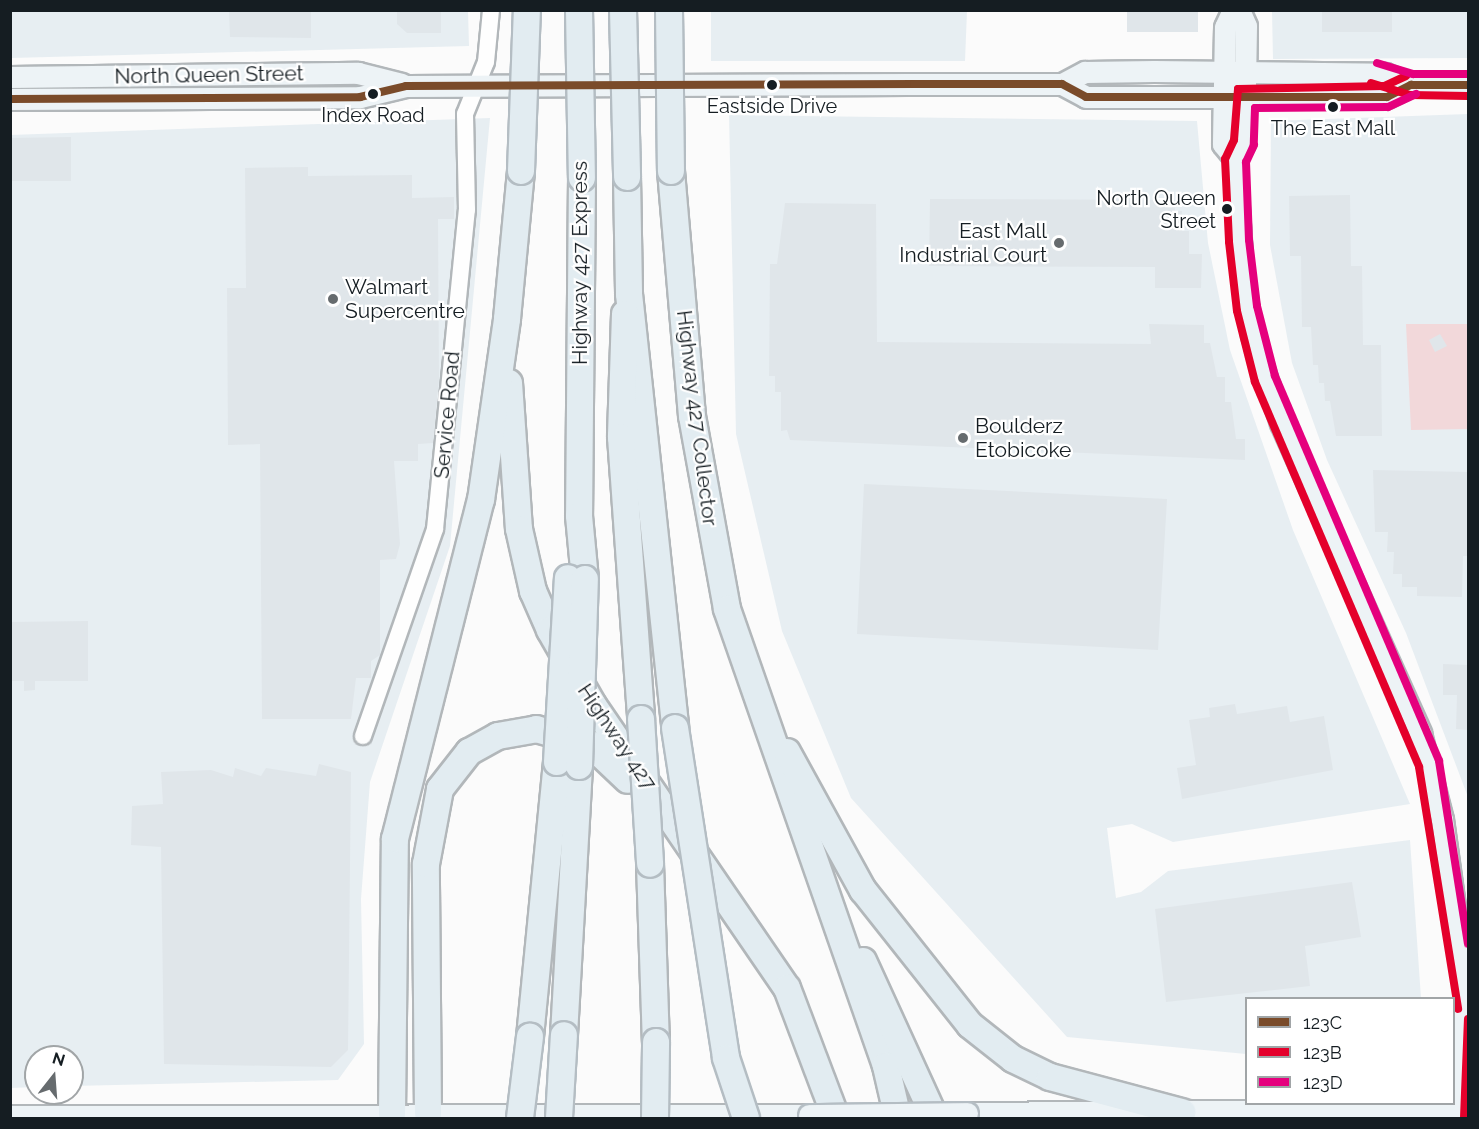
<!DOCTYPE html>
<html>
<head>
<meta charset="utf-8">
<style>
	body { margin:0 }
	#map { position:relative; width:1479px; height:1129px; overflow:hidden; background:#fbfbfb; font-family:Raleway,sans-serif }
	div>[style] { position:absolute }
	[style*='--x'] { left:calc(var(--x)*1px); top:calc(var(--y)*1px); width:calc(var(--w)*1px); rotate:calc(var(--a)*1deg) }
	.built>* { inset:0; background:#e7eef2 }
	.green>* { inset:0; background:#f2d8da }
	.building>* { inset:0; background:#e0e6ea }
	.roads { filter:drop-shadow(2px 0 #b2b7ba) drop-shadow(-2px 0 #b2b7ba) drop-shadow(0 2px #b2b7ba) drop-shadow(0 -2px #b2b7ba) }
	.minor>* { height:16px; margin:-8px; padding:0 8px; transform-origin:8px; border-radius:8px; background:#fefefe }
	.major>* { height:21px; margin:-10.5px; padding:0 10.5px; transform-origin:10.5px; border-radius:10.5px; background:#edf3f6 }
	.highway>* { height:26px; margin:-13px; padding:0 13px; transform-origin:13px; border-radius:13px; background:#e2ecf1 }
	.bridges { filter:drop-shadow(2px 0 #b4bdc3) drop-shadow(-2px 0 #b4bdc3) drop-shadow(0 2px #b4bdc3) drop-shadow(0 -2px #b4bdc3) }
	.major-bridge>* { height:21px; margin:-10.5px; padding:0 10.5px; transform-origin:10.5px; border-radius:10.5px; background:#edf3f6 }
	.highway-bridge>* { height:26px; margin:-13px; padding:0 13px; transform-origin:13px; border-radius:13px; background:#e2ecf1 }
	.bus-1>* { height:8px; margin:-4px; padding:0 4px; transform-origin:4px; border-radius:4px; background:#7a4b2a }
	.bus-2>* { height:8px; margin:-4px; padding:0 4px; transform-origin:4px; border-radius:4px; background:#e4002b }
	.bus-3>* { height:8px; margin:-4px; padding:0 4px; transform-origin:4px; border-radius:4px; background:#e5007d }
	.dots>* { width:16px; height:16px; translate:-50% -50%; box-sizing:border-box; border:3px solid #fff; border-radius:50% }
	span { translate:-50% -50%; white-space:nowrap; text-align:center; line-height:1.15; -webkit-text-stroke:4.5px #fff; paint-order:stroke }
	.bus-label { font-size:20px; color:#151d22 }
	.right { translate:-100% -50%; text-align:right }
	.street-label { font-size:21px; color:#151d22 }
	.poi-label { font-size:21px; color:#151d22 }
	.left { translate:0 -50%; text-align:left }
	.frame { position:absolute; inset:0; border:12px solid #151d22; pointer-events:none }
	.legend { position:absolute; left:1245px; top:997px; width:210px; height:108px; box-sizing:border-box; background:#fff; border:2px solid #a1a5a7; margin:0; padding:8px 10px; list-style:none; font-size:18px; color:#151d22 }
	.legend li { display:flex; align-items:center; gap:12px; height:30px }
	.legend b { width:30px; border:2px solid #a1a5a7 }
	.north { position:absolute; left:24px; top:1045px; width:60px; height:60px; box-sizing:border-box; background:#fff; border:2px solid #a1a5a7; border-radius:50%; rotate:17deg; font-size:16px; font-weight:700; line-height:24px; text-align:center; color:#151d22 }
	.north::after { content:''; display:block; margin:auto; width:21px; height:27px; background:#666b6e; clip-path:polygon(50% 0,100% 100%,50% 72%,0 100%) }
</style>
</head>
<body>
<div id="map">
	<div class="built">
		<i style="clip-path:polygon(10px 11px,468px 11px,469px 46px,11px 58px)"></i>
		<i style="clip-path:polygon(711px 11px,967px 11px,965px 61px,711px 61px)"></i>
		<i style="clip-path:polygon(1272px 11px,1468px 11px,1468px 58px,1273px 59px)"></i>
		<i style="clip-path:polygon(1468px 114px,1468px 797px,1406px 633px,1327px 460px,1292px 363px,1270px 245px,1271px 121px)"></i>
		<i style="clip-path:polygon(729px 115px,1197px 121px,1208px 243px,1230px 350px,1293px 530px,1410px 804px,1173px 842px,1132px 824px,1107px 828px,1116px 898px,1141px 892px,1168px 871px,1410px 840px,1421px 998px,1246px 998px,1246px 1054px,1067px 1037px,851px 798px,782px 631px,736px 434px)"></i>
		<i style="clip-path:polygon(490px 118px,450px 546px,370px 782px,361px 899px,364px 1044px,338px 1080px,72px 1086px,72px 1057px,36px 1057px,36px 1087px,11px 1088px,10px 135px)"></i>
	</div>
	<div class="green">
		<i style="clip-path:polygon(1406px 324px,1468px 324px,1468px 429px,1411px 430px)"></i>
	</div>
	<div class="building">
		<i style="clip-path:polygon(229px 10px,311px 10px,311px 38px,230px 37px)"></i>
		<i style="clip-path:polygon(397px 10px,441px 10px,441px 33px,407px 33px,397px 24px)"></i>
		<i style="clip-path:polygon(1127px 10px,1198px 10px,1198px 32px,1127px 32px)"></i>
		<i style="clip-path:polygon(1322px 10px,1392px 10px,1392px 32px,1322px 32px)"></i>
		<i style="clip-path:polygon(71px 137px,71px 181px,10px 181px,10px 138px)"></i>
		<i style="clip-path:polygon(308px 167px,308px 176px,412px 175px,412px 198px,454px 197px,454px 219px,438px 219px,439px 379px,433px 443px,418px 444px,418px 461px,394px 461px,400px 544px,396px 559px,380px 560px,380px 655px,371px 661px,371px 678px,356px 678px,351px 719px,262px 719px,260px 444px,228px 445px,227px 288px,246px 288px,245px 168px)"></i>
		<i style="clip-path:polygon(1350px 195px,1351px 266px,1362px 266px,1363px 345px,1381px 345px,1382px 436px,1336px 436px,1330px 401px,1325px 401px,1324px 383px,1319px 383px,1318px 365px,1313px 365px,1311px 327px,1302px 327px,1301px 256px,1290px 256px,1289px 196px)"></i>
		<i style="clip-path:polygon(930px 199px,1175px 200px,1175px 211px,1182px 211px,1182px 231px,1189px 231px,1189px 254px,1202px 254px,1201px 288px,1155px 288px,1155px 267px,929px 266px)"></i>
		<i style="clip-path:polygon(785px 203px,876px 204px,877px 342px,1151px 344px,1149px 324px,1204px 325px,1204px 343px,1210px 343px,1217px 377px,1225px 377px,1225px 402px,1231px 402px,1236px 439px,1245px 439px,1245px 460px,790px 440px,787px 430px,781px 431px,781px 392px,775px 392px,775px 376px,769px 376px,770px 264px,777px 264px)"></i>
		<i style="clip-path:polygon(1440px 334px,1447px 346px,1435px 352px,1429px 340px)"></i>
		<i style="clip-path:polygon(1373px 470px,1468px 472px,1468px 556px,1463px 556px,1462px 597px,1417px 596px,1417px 587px,1402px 587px,1402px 574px,1393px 574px,1394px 552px,1387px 552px,1388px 532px,1375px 532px)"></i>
		<i style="clip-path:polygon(864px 484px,1167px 499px,1158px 650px,857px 634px)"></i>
		<i style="clip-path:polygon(88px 621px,88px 681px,35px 681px,35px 690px,24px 691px,24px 681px,10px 681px,10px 622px)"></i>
		<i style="clip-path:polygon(1443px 664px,1468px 665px,1468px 730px,1456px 729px,1457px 695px,1443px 695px)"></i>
		<i style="clip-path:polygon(1235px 704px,1237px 714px,1287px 706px,1290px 722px,1324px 716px,1333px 770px,1182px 799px,1177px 768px,1196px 765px,1189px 720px,1210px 717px,1209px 708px)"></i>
		<i style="clip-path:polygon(319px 764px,351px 772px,348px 1050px,331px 1067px,164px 1064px,161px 847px,131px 845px,132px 806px,163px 804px,161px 772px,211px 770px,233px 777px,235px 768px,261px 776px,266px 768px,316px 776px)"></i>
		<i style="clip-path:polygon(1352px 882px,1361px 937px,1305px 946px,1310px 986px,1166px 1002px,1155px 909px)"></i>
	</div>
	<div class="roads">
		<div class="minor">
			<i style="--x:363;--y:736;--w:219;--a:-70.8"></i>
			<i style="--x:435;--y:529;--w:321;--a:-84.3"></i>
			<i style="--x:467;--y:210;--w:96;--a:-91.2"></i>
			<i style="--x:465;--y:114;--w:56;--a:-68"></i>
			<i style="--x:486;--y:62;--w:52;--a:-84.5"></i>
		</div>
		<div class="major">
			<i style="--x:1233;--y:10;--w:19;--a:115"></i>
			<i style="--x:1225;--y:27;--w:117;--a:91"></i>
			<i style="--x:1223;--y:144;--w:19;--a:51"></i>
			<i style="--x:1239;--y:10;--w:17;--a:66"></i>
			<i style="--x:1246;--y:26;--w:117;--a:91"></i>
			<i style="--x:1244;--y:143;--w:18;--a:119"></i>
			<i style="--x:1235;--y:159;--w:111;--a:86.4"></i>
			<i style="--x:1242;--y:270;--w:66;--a:81.3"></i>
			<i style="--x:1252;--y:335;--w:93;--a:71.8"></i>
			<i style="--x:1281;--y:423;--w:340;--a:65.8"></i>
			<i style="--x:1420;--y:733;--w:89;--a:75.7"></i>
			<i style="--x:1442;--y:819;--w:190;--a:82.1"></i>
			<i style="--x:10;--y:77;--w:348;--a:-0.7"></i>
			<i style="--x:358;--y:73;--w:45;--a:14"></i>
			<i style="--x:1062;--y:84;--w:26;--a:-28"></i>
			<i style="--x:1085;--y:72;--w:69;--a:-0.8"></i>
			<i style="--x:1154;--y:71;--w:231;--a:0.7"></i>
			<i style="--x:1385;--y:74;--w:28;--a:23"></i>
			<i style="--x:1411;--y:85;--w:57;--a:0"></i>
			<i style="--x:10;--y:99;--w:350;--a:-0.3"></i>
			<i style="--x:360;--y:97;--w:47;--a:-13.4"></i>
			<i style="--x:406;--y:86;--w:508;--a:-0.23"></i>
			<i style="--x:914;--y:84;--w:148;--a:0"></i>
			<i style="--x:1062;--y:84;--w:27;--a:28"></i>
			<i style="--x:1086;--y:97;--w:301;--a:0"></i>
			<i style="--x:1387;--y:97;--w:27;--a:-27"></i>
			<i style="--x:967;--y:1113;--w:501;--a:-0.46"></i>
			<i style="--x:10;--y:1116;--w:799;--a:-0.07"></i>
			<i style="--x:1454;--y:1118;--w:99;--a:-88.8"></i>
			<i style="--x:1456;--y:1019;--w:19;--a:-58"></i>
		</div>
		<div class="highway">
			<i style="--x:671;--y:171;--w:246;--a:85.1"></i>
			<i style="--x:692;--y:416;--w:196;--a:79.7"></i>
			<i style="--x:727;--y:609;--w:484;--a:70.8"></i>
			<i style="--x:886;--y:1066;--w:53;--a:77"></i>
			<i style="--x:627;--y:177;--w:117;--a:89"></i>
			<i style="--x:629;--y:294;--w:436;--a:83.9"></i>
			<i style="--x:582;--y:178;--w:338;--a:90.5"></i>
			<i style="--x:579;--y:516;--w:63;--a:84.6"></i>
			<i style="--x:625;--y:314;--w:123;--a:91.9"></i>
			<i style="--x:621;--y:437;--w:283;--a:85.9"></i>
			<i style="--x:509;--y:383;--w:146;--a:86.1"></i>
			<i style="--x:519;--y:529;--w:64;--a:77.3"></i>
			<i style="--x:533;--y:591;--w:43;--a:66.4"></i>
			<i style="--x:550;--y:630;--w:86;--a:60.2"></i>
			<i style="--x:593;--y:705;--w:343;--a:55.6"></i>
			<i style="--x:787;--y:988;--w:139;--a:69.3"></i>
			<i style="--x:787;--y:752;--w:158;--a:61.2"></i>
			<i style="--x:863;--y:890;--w:172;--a:51.6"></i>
			<i style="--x:970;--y:1025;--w:55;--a:38.3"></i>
			<i style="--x:1013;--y:1059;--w:41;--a:25.9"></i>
			<i style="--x:1050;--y:1077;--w:137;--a:14.9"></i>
			<i style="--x:650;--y:864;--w:178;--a:88.1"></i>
			<i style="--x:863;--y:961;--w:173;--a:65.4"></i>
			<i style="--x:564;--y:1035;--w:269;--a:-86.8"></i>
			<i style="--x:530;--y:1037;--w:276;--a:-84.4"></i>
			<i style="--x:428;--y:1113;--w:249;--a:-90.5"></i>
			<i style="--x:426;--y:864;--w:76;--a:-79.4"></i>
			<i style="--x:440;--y:789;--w:47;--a:-51.9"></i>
			<i style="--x:469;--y:752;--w:33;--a:-29"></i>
			<i style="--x:498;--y:736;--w:39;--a:-10"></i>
			<i style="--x:536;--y:729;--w:56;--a:15.5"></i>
			<i style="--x:590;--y:744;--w:52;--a:43.5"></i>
			<i style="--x:392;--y:1114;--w:275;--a:-89.4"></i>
			<i style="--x:395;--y:839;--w:350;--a:-75.8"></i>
			<i style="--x:481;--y:500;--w:183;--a:-81.8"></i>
			<i style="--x:507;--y:319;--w:149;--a:-84.6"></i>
		</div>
	</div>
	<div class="bridges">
		<div class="major-bridge">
			<i style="--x:809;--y:1115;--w:158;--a:-0.7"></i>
		</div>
		<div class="highway-bridge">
			<i style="--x:579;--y:10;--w:168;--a:89"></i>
			<i style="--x:623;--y:10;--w:167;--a:88.6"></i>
			<i style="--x:669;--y:10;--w:161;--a:89.3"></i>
			<i style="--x:521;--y:171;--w:161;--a:-87.9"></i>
			<i style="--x:641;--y:719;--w:145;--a:86.4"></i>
			<i style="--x:675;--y:728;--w:334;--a:81.2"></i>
			<i style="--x:726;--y:1058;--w:63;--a:71.6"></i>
			<i style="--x:557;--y:762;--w:184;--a:-86.6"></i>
			<i style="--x:579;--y:766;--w:187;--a:-88.2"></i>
			<i style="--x:520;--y:1118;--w:82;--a:-83"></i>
			<i style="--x:559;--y:1118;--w:83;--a:-86.6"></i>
			<i style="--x:655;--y:1118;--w:76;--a:-89.2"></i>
		</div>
	</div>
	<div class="bus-1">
		<i style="--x:10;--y:99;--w:350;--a:-0.3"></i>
		<i style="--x:360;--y:97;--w:47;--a:-13.4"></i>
		<i style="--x:406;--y:86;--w:508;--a:-0.23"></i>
		<i style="--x:914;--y:84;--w:148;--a:0"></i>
		<i style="--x:1062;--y:84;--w:27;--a:28"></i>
		<i style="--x:1086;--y:97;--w:301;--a:0"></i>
		<i style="--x:1387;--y:97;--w:27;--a:-27"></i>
		<i style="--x:1411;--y:85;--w:57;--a:0"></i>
	</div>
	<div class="bus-2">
		<i style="--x:1406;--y:76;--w:23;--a:155"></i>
		<i style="--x:1385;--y:86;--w:147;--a:178.8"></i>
		<i style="--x:1238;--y:89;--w:51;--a:94.5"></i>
		<i style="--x:1234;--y:140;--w:21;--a:115"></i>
		<i style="--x:1225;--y:159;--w:83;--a:87.2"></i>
		<i style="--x:1229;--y:242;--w:69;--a:83.4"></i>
		<i style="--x:1237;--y:311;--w:73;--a:75.8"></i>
		<i style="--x:1255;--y:382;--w:418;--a:66.9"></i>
		<i style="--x:1419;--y:767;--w:245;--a:80.8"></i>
		<i style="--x:1371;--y:83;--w:41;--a:17.1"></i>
		<i style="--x:1410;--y:95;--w:58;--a:1"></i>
		<i style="--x:1464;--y:1118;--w:99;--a:-87.7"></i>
	</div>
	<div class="bus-3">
		<i style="--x:1377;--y:63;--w:38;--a:17"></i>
		<i style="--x:1413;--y:74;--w:55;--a:0"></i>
		<i style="--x:1416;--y:94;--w:31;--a:155"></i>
		<i style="--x:1388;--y:107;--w:133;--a:179.6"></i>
		<i style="--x:1255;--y:108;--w:37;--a:92"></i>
		<i style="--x:1254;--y:145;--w:19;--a:115"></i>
		<i style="--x:1246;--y:162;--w:78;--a:87.8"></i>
		<i style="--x:1249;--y:240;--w:66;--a:83.1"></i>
		<i style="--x:1257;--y:306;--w:72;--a:75.6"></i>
		<i style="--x:1275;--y:376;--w:418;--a:66.9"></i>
		<i style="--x:1439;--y:761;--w:185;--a:81"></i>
	</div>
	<div class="dots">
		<i style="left:772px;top:85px;background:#151d22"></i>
		<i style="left:373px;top:94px;background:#151d22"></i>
		<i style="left:1333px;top:107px;background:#151d22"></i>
		<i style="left:1227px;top:209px;background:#151d22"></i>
		<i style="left:1059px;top:243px;background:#666b6e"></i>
		<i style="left:333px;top:299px;background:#666b6e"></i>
		<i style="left:963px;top:438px;background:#666b6e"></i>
	</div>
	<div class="bus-label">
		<span style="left:772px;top:106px">Eastside Drive</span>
		<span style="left:373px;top:115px">Index Road</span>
		<span style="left:1333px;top:128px">The East Mall</span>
		<span class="right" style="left:1216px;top:210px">North Queen<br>Street</span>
	</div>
	<div class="street-label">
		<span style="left:209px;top:75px;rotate:-1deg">North Queen Street</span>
		<span style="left:580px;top:263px;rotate:-90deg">Highway 427 Express</span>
		<span style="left:447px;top:415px;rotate:-85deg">Service Road</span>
		<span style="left:697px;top:418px;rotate:83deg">Highway 427 Collector</span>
		<span style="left:617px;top:737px;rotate:56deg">Highway 427</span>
	</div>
	<div class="poi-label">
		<span class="right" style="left:1047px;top:243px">East Mall<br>Industrial Court</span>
		<span class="left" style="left:345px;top:299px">Walmart<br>Supercentre</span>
		<span class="left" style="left:975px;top:438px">Boulderz<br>Etobicoke</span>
	</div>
	<div class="frame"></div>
	<ul class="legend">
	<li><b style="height:8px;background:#7a4b2a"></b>123C</li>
	<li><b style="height:8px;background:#e4002b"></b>123B</li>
	<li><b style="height:8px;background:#e5007d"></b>123D</li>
	</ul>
	<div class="north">N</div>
</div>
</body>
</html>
